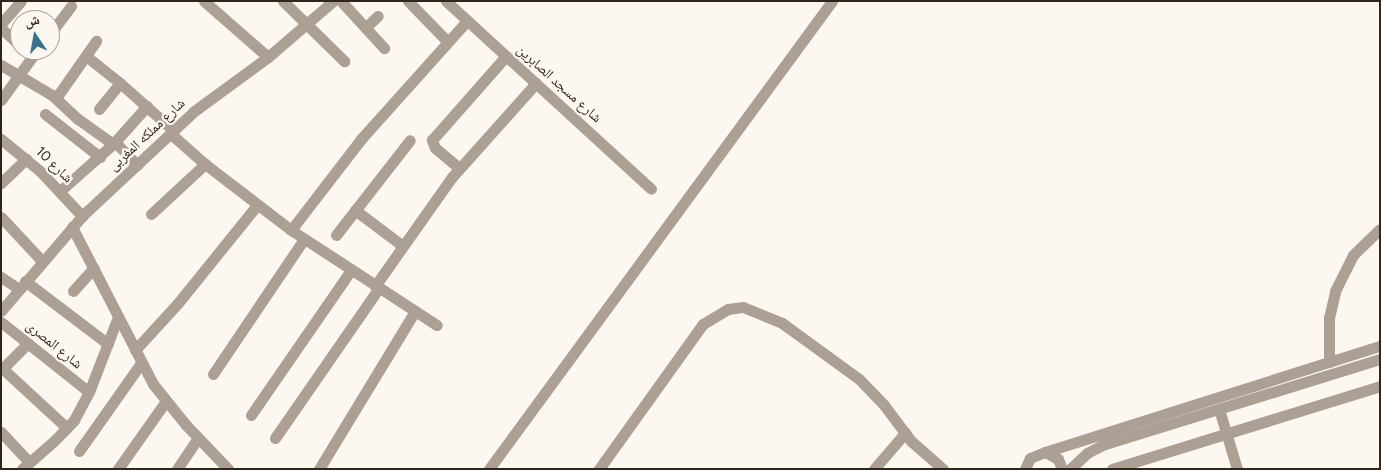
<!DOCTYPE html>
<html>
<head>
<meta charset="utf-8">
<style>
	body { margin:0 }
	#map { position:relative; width:1381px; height:470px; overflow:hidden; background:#fdf7f1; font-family:Figtree,"Noto Naskh Arabic",sans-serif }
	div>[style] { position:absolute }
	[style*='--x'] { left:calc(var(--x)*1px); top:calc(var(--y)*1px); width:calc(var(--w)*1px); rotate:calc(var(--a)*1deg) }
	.minor>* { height:11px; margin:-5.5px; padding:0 5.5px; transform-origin:5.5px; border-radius:5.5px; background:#aca094 }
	span { translate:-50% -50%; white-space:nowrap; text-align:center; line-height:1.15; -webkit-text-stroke:4.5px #fdf7f1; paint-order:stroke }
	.street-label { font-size:14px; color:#30261b }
	.frame { position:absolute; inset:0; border:2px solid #30261b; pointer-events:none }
	.north { position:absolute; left:10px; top:10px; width:50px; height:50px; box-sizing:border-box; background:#fdf7f1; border:1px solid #aba39b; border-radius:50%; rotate:348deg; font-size:14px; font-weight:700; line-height:20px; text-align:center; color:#30261b }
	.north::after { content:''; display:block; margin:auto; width:18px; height:22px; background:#3a728d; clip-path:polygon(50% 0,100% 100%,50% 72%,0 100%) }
</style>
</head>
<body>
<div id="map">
	<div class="minor">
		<i style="--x:204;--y:1;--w:85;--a:41.2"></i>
		<i style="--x:283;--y:1;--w:86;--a:44.5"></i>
		<i style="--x:341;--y:1;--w:64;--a:47.5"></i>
		<i style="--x:408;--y:1;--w:57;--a:45.7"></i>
		<i style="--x:446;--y:1;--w:278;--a:42.5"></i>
		<i style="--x:1;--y:24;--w:30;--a:-49"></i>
		<i style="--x:366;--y:27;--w:16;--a:-43"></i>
		<i style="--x:1;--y:28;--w:26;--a:43"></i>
		<i style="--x:50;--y:34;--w:35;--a:-53"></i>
		<i style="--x:86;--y:56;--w:43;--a:38.5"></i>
		<i style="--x:120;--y:83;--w:72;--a:41.6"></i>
		<i style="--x:1;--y:65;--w:59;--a:30.5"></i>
		<i style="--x:52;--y:95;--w:35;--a:43"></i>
		<i style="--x:78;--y:119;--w:43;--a:35.5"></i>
		<i style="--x:56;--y:98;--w:70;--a:-54.9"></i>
		<i style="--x:1;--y:100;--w:62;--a:-54.2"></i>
		<i style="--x:99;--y:109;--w:33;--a:-51"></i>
		<i style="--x:45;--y:114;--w:70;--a:38"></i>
		<i style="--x:171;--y:134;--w:45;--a:41.4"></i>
		<i style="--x:205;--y:164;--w:108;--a:37.5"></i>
		<i style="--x:291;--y:230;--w:174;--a:33.1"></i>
		<i style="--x:1;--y:139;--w:50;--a:39.4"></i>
		<i style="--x:40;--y:171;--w:62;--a:47"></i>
		<i style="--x:115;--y:142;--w:32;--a:46"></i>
		<i style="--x:459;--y:168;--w:31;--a:-140"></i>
		<i style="--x:435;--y:148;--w:9;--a:-111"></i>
		<i style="--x:432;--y:140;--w:112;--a:-48.6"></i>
		<i style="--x:1;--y:183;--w:35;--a:-44"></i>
		<i style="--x:60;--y:191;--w:71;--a:-41.6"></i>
		<i style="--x:113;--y:144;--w:51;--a:-48.2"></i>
		<i style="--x:355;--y:210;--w:60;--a:36.9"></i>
		<i style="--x:151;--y:214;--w:74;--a:-42.8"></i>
		<i style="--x:1;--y:217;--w:60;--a:47"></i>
		<i style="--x:72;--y:227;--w:177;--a:62.7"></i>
		<i style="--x:153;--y:384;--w:53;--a:51.2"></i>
		<i style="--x:186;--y:425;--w:61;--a:46.3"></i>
		<i style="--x:291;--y:230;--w:115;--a:-52.4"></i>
		<i style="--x:361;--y:139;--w:159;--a:-48.1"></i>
		<i style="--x:336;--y:235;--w:120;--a:-52.1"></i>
		<i style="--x:1;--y:277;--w:22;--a:34"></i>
		<i style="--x:25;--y:281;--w:104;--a:37.2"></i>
		<i style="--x:375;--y:286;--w:133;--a:-54.8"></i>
		<i style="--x:452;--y:177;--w:126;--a:-48.2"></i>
		<i style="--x:73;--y:291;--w:31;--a:-48"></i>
		<i style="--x:1;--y:311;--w:125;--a:-49.5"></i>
		<i style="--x:82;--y:216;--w:152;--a:-43.1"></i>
		<i style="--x:193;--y:112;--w:93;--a:-36.3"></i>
		<i style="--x:268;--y:57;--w:86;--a:-40.7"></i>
		<i style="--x:1;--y:322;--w:112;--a:38.5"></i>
		<i style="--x:135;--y:350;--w:64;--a:-47.5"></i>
		<i style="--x:178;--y:303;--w:126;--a:-51.1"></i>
		<i style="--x:1329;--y:362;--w:44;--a:-90"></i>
		<i style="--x:1329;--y:318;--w:28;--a:-77"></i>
		<i style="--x:1335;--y:291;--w:40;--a:-63.4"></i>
		<i style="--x:1353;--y:255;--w:37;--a:-44"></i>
		<i style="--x:3;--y:369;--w:87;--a:42.7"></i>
		<i style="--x:1;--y:370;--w:38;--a:-45"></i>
		<i style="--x:213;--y:374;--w:163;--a:-56"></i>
		<i style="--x:1219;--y:409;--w:63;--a:73.3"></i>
		<i style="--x:251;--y:415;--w:176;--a:-55.4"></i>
		<i style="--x:1;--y:432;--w:40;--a:47"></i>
		<i style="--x:275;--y:438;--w:183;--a:-55.3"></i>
		<i style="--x:79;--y:451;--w:108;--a:-54.8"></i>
		<i style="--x:1045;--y:452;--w:351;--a:-17.6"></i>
		<i style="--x:22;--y:469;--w:43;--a:-41.2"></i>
		<i style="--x:54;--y:441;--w:29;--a:-46"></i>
		<i style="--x:74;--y:420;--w:32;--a:-62"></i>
		<i style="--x:89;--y:392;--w:80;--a:-68.9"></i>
		<i style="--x:118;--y:469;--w:83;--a:-54.8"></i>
		<i style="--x:177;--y:469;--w:37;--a:-56"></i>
		<i style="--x:319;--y:469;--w:185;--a:-58.7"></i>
		<i style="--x:489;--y:469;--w:580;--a:-53.76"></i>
		<i style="--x:599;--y:469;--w:178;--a:-54.4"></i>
		<i style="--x:703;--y:324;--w:29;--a:-31"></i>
		<i style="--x:728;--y:309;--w:15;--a:-8"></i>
		<i style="--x:743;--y:307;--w:42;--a:22.3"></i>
		<i style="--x:782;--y:323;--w:95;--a:36"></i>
		<i style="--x:859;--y:379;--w:36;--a:46"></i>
		<i style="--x:884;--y:405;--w:45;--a:53.1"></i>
		<i style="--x:911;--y:441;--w:43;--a:41.2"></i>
		<i style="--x:874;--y:469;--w:48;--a:-49.3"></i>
		<i style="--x:1025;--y:469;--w:12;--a:-66"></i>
		<i style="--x:1030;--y:458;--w:16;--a:-22"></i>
		<i style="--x:1045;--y:452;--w:15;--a:28"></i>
		<i style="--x:1058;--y:459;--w:11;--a:68"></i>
		<i style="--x:1070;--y:469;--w:23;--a:-43"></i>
		<i style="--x:1087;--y:453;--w:17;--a:-28"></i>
		<i style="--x:1102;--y:445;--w:291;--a:-17.2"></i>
		<i style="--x:1112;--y:469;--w:281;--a:-17.2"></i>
	</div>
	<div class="street-label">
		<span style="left:559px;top:84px;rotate:42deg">شارع مسجد الصابرين</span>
		<span style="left:147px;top:135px;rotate:-43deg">شارع مملكه المغربى</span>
		<span style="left:54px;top:165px;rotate:44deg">شارع 10</span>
		<span style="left:54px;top:345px;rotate:39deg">شارع المصرى</span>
	</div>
	<div class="frame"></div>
	<div class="north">ش</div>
</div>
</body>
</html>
